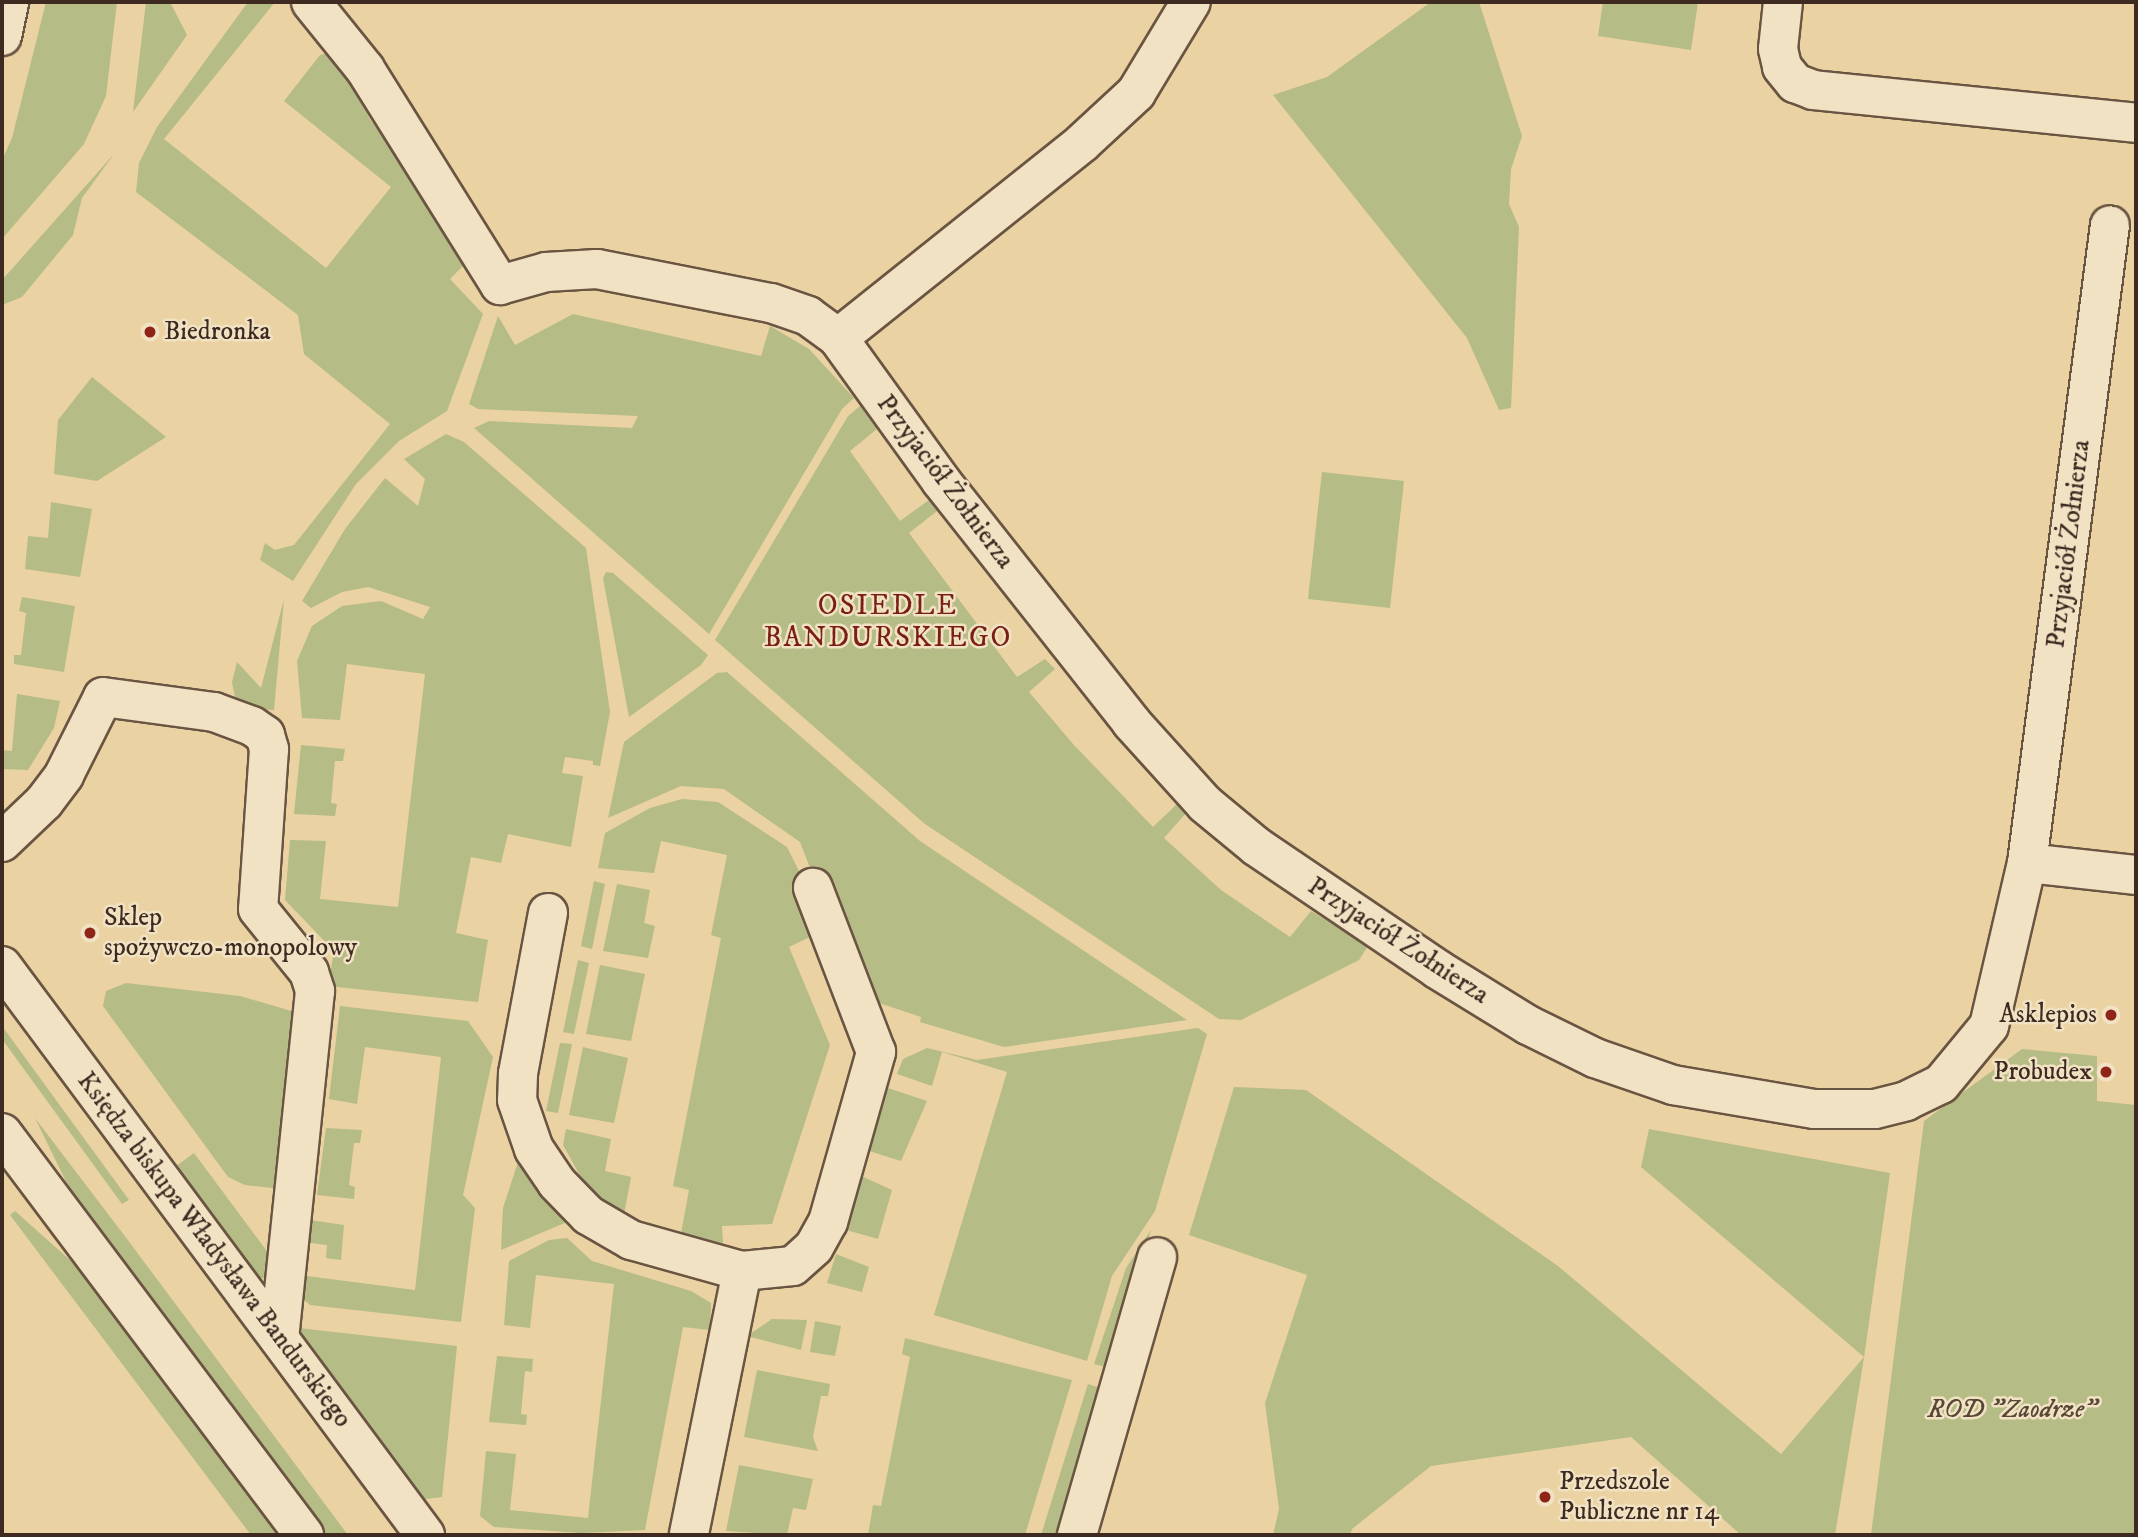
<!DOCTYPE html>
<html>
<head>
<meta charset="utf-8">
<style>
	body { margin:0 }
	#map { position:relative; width:2138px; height:1537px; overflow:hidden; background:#ead2a3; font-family:"IM FELL DW Pica",serif }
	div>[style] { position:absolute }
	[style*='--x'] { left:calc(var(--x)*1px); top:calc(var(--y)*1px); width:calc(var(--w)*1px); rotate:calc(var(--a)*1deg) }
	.green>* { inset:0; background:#b5bc86 }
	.roads { filter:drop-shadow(2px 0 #6a5442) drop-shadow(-2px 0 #6a5442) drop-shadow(0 2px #6a5442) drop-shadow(0 -2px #6a5442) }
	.minor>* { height:38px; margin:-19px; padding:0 19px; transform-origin:19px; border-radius:19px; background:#f1e2c3 }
	.dots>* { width:19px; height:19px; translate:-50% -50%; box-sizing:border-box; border:4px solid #f1e2c3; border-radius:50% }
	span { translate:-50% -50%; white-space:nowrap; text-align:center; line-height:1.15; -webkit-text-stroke:5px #f1e2c3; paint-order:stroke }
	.poi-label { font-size:26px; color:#3f2a22 }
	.left { translate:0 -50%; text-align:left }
	.right { translate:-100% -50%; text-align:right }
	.street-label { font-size:26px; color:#3f2a22 }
	.park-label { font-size:26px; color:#574736; font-style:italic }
	.neighbourhood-label { font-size:28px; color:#7a1f14; letter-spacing:2px }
	.frame { position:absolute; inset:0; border:4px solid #3f2a22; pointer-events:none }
</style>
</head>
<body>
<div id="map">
	<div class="green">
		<i style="clip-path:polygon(46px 2px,117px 2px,106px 96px,84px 144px,2px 239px,2px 160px,12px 138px)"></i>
		<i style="clip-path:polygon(146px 2px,170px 2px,187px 35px,133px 112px)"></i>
		<i style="clip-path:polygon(248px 2px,275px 2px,164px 139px,326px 268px,391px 187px,284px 101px,320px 55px,334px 52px,371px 121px,457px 222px,474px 255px,450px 279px,483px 314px,447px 411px,399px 441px,356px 484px,293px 581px,260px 560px,265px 543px,275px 550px,294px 545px,390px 424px,304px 354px,298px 315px,136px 192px,139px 163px,157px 127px)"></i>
		<i style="clip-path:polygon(1431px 2px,1479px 2px,1522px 136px,1511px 169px,1509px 204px,1519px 227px,1511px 408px,1499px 410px,1467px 338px,1273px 95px,1327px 77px)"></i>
		<i style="clip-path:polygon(1603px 2px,1698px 2px,1691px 50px,1598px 36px)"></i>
		<i style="clip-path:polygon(114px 154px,82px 198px,73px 235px,22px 297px,2px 305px,2px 280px)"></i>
		<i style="clip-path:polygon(573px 314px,761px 356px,770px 326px,809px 349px,854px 398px,842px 409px,709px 634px,474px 428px,489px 421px,632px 428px,638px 416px,478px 409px,469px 404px,498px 316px,515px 345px)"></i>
		<i style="clip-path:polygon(92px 377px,166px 437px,97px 481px,54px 474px,58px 420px)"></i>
		<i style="clip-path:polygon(860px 406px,877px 429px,850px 451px,900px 521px,929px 500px,937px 511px,909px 533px,1017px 677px,1045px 659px,1055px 669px,1029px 692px,1073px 744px,1153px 827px,1177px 804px,1187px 812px,1164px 838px,1221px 890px,1290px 937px,1311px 911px,1368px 946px,1359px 960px,1241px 1020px,1219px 1019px,925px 824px,715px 640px,848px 416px)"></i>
		<i style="clip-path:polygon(446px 434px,464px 442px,586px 548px,610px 712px,600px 766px,593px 765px,593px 761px,565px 757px,562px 773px,583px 776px,571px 847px,508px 834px,501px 863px,471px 857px,456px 933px,488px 940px,478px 1002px,328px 986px,334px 951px,285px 900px,290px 840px,326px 841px,320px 899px,398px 907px,425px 674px,347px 664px,340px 720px,302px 718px,297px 661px,312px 626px,342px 606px,381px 601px,423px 619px,430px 607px,368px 587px,342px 592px,311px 608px,302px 601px,345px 529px,385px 478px,418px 506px,425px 479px,404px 459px)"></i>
		<i style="clip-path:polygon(1322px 472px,1404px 481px,1390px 608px,1308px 599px)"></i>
		<i style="clip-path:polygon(51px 502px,92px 509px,80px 577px,25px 569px,28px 536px,48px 538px)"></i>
		<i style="clip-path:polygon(606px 572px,613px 573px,708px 655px,701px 665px,629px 717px,603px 578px)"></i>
		<i style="clip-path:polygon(22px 597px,75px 606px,64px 672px,14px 664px,14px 655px,21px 655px,26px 613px,19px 611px)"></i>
		<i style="clip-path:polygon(284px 599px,274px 710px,237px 708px,232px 682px,237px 662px,261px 688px)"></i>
		<i style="clip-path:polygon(727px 672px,920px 841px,1187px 1020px,1004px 1047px,920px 1022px,921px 1017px,873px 1001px,822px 869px,812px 873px,800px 842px,724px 789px,681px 786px,608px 818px,624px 742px,717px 673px)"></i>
		<i style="clip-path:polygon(17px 694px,60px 701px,54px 728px,28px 770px,2px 769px,2px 750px,12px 751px)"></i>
		<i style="clip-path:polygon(301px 745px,345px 749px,343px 761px,335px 761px,331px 803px,337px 804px,335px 816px,294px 814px)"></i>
		<i style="clip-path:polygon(682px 799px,718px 802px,787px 847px,802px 877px,814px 935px,789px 947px,830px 1045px,772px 1224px,722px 1226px,723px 1243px,680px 1239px,689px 1190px,673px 1186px,721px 938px,711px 935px,727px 855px,661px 841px,654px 873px,598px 868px,605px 833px,650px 808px)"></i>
		<i style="clip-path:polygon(594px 881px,605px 884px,592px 949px,581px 946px)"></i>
		<i style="clip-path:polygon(617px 884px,650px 890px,644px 923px,655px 926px,648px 958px,603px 951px)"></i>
		<i style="clip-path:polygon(578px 960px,589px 963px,574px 1034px,563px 1032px)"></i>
		<i style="clip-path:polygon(600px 965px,645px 974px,631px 1041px,586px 1034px)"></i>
		<i style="clip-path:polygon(126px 983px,240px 996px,298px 1013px,282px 1189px,245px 1185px,228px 1177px,103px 1006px,106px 991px)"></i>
		<i style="clip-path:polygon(340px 1006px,468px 1021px,493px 1057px,463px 1195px,475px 1208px,461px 1322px,310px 1305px,296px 1293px,302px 1219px,344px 1225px,341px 1260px,326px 1258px,327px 1245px,303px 1242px,299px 1275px,415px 1290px,441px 1057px,365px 1047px,357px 1104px,329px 1099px)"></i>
		<i style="clip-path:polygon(2px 1026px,129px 1200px,122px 1204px,2px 1039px)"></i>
		<i style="clip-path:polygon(1198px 1028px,1207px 1034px,1155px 1211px,1112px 1276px,1087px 1361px,934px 1315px,1007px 1072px,942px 1052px,932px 1086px,897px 1074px,903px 1059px,927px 1048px,977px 1060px)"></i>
		<i style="clip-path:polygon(560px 1043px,572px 1044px,558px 1113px,546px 1111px)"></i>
		<i style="clip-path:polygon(583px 1047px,628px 1058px,614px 1123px,569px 1115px)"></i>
		<i style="clip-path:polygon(2022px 1049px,2097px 1056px,2097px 1101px,2136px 1105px,2136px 1535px,1871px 1535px,1924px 1121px)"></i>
		<i style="clip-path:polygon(1234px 1087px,1306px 1090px,1558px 1266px,1781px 1454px,1864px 1357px,1641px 1167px,1649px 1129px,1890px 1173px,1864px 1358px,1835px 1535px,1741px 1535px,1631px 1437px,1431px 1466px,1352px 1529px,1350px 1535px,1273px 1535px,1279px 1509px,1265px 1403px,1307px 1275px,1189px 1235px)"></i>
		<i style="clip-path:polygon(888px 1088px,927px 1101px,901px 1161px,866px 1150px)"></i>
		<i style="clip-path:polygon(35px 1118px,127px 1239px,348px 1535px,324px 1535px,216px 1391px,77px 1204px)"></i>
		<i style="clip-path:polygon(326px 1128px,362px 1130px,360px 1143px,354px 1143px,349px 1185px,355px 1187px,354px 1199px,317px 1195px)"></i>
		<i style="clip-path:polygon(566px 1129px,611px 1139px,605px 1171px,631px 1177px,623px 1220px,583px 1181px,563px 1145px)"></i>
		<i style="clip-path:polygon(194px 1153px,275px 1262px,264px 1278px,255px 1278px,172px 1169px)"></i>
		<i style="clip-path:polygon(519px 1159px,567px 1222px,501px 1250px,503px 1208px)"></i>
		<i style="clip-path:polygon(859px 1175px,892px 1190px,878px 1239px,843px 1229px)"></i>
		<i style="clip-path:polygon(15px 1211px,80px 1269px,280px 1535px,251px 1535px,10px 1215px)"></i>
		<i style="clip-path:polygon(1151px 1230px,1110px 1368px,1094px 1364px,1126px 1268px)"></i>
		<i style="clip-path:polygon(567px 1238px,592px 1261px,691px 1291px,711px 1303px,710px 1330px,683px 1327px,645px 1530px,581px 1533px,494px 1527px,480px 1516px,486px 1451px,516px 1454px,510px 1510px,588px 1518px,614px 1284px,536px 1275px,530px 1328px,504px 1325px,509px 1261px,549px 1240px)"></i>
		<i style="clip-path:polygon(836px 1254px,869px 1267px,862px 1292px,827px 1283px)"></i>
		<i style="clip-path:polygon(772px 1319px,807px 1320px,801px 1350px,747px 1336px)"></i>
		<i style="clip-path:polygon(815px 1321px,841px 1326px,835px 1356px,810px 1352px)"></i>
		<i style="clip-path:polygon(299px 1328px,457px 1346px,442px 1497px,419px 1500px,297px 1336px)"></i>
		<i style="clip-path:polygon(905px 1338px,1072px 1380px,1025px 1535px,868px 1535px,873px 1505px,881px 1506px,910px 1357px,902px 1354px)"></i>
		<i style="clip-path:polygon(497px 1356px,533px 1359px,532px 1372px,525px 1371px,521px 1414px,527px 1415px,526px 1425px,489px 1422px)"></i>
		<i style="clip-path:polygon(757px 1370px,830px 1384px,828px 1396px,821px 1396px,813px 1437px,818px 1451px,744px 1437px)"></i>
		<i style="clip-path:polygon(1088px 1384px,1104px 1389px,1063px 1535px,1041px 1535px)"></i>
		<i style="clip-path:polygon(739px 1465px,813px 1479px,806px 1510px,793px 1508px,787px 1535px,726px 1531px)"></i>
	</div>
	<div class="roads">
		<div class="minor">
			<i style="--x:311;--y:2;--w:86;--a:51.1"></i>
			<i style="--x:365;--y:69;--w:255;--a:58"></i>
			<i style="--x:500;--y:285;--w:48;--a:-15.8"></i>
			<i style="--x:546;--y:272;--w:51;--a:-3.4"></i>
			<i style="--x:597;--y:269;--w:177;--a:11.1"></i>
			<i style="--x:771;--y:303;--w:39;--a:19"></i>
			<i style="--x:808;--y:316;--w:37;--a:36"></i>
			<i style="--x:838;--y:338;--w:176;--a:54.2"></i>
			<i style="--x:941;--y:481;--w:307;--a:51.7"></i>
			<i style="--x:1131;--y:722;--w:110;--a:47.9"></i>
			<i style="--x:1205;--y:804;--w:67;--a:39.6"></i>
			<i style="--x:1257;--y:847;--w:217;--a:34.1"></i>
			<i style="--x:1437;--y:969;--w:107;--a:31.6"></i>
			<i style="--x:1528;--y:1025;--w:75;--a:26.2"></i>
			<i style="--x:1595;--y:1058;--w:83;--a:19.1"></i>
			<i style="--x:1673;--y:1085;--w:143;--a:9.7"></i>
			<i style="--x:1814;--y:1109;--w:61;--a:0"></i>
			<i style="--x:1875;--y:1109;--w:32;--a:-14"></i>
			<i style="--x:1906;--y:1101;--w:39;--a:-26"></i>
			<i style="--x:1941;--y:1084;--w:75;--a:-50.4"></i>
			<i style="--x:1989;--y:1026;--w:167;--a:-76.9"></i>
			<i style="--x:2027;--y:863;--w:110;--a:6.3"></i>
			<i style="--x:1783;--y:2;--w:47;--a:96.1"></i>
			<i style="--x:1778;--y:49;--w:18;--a:77"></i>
			<i style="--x:1782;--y:67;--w:21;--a:51"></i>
			<i style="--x:1795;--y:83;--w:19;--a:21"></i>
			<i style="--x:1813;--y:90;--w:325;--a:5.8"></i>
			<i style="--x:2;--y:36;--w:35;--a:-78"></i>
			<i style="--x:838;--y:338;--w:312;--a:-38.6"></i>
			<i style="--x:1082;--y:143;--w:74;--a:-42.8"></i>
			<i style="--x:1136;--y:93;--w:106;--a:-58.9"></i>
			<i style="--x:2;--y:842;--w:58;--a:-43.6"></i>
			<i style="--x:44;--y:802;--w:34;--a:-53"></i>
			<i style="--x:64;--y:775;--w:87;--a:-63.4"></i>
			<i style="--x:103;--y:697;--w:112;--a:7.7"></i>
			<i style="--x:214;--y:712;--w:40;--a:20.2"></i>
			<i style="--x:252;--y:726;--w:16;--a:35"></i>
			<i style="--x:265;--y:735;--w:15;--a:74"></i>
			<i style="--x:269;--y:749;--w:160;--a:93.9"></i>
			<i style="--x:258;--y:909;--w:81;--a:51"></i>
			<i style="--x:309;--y:972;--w:20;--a:72"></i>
			<i style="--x:315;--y:991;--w:349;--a:95.9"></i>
			<i style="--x:2027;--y:863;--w:643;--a:-82.59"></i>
			<i style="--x:548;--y:913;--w:164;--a:100.6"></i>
			<i style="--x:518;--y:1074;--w:26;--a:92"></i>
			<i style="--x:517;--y:1100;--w:52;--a:70.9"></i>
			<i style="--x:534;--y:1149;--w:41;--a:55.9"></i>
			<i style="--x:557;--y:1183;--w:45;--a:45.9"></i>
			<i style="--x:588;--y:1215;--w:50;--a:30.2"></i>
			<i style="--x:631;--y:1240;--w:115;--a:15.6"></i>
			<i style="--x:742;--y:1271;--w:269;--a:101.4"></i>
			<i style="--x:2;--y:966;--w:709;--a:53.37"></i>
			<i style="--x:2;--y:1133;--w:503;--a:53.08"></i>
			<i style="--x:742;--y:1271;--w:51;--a:-5.6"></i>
			<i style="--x:793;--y:1266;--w:28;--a:-42"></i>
			<i style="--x:814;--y:1247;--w:29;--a:-61"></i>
			<i style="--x:828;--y:1222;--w:177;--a:-74.2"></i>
			<i style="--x:876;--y:1052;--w:176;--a:-111"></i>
			<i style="--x:1077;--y:1535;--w:289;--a:-73.9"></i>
		</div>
	</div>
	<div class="dots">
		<i style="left:150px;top:332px;background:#8f2418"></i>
		<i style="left:90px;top:933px;background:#8f2418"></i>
		<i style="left:2111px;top:1015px;background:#8f2418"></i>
		<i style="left:2106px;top:1072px;background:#8f2418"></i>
		<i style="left:1545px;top:1497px;background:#8f2418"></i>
	</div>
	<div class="poi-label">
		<span class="left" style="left:164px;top:332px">Biedronka</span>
		<span class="left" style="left:104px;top:933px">Sklep<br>spożywczo-monopolowy</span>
		<span class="right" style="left:2097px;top:1015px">Asklepios</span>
		<span class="right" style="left:2092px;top:1072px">Probudex</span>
		<span class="left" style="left:1559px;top:1497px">Przedszole<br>Publiczne nr 14</span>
	</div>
	<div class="street-label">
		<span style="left:945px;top:482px;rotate:53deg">Przyjaciół Żołnierza</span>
		<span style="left:2069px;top:544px;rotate:-83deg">Przyjaciół Żołnierza</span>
		<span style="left:1398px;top:941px;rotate:33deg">Przyjaciół Żołnierza</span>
		<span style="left:214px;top:1250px;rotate:53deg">Księdza biskupa Władysława Bandurskiego</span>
	</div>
	<div class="park-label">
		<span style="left:2012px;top:1410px">ROD "Zaodrze"</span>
	</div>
	<div class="neighbourhood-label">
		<span style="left:888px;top:622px">OSIEDLE<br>BANDURSKIEGO</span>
	</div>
	<div class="frame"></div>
</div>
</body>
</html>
